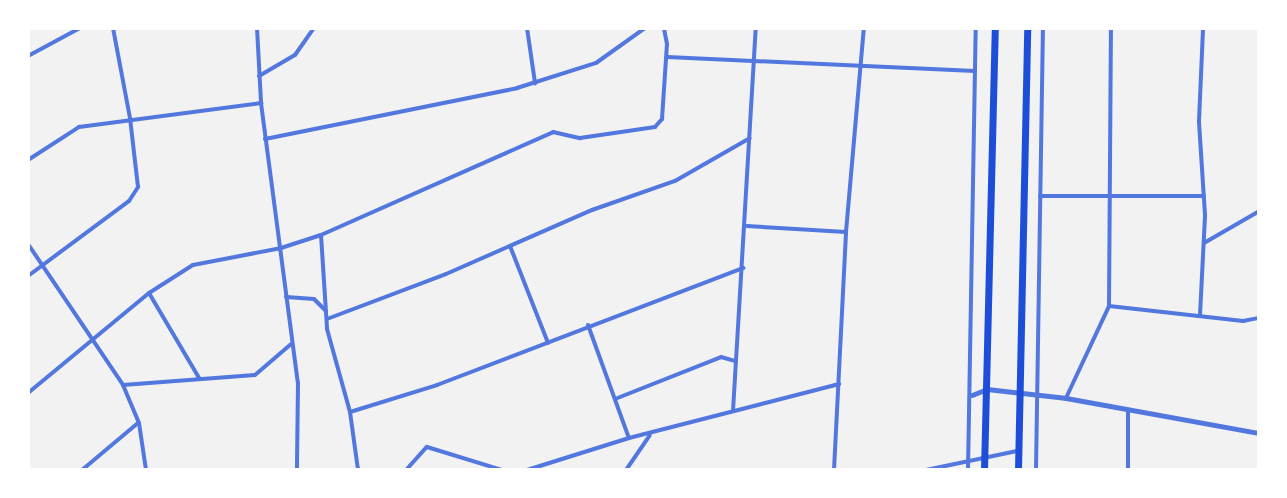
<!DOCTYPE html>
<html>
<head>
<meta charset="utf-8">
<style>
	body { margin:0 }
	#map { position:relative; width:1287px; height:498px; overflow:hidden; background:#f2f2f2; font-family:"Fira Sans",sans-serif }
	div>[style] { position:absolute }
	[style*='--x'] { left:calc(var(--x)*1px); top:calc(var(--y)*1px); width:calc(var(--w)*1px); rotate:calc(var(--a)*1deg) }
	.minor>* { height:4px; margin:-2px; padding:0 2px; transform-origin:2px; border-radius:2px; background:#5277de }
	.tertiary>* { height:5px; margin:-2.5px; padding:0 2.5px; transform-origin:2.5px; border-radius:2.5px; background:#5277de }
	.trunk>* { height:7px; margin:-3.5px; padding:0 3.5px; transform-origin:3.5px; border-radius:3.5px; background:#1d4ed8 }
	span { translate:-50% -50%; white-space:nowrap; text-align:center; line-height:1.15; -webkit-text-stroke:4.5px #fff; paint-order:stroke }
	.frame { position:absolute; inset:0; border:30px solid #fff; pointer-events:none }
</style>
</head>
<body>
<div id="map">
	<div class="minor">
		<i style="--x:257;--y:28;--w:75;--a:86.9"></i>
		<i style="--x:261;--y:103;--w:282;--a:82.5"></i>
		<i style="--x:298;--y:383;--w:87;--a:90.7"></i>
		<i style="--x:527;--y:28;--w:56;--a:81.7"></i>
		<i style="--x:28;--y:56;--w:59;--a:-28.3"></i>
		<i style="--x:667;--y:57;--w:308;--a:2.6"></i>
		<i style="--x:259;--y:76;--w:42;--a:-30.3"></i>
		<i style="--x:295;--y:55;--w:33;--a:-55"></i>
		<i style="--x:265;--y:139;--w:257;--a:-11.4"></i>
		<i style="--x:517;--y:88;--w:83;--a:-17.6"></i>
		<i style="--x:596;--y:63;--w:60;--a:-35.5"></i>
		<i style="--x:28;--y:160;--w:61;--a:-32.9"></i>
		<i style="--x:79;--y:127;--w:184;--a:-7.5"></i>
		<i style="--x:1040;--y:196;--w:164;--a:0"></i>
		<i style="--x:747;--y:226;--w:99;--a:3.5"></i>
		<i style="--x:321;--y:235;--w:254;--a:-23.9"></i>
		<i style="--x:553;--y:132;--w:28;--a:13"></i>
		<i style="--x:580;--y:138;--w:76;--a:-8.3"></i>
		<i style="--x:655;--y:127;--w:11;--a:-49"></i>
		<i style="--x:662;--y:119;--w:75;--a:-86.2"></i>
		<i style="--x:667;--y:44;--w:16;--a:-101"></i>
		<i style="--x:1204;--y:243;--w:62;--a:-29.9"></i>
		<i style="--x:28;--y:244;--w:170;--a:56"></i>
		<i style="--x:123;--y:385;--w:41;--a:67.2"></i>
		<i style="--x:139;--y:423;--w:48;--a:81.5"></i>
		<i style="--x:510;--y:246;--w:104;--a:68.6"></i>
		<i style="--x:28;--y:276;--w:126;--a:-36.6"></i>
		<i style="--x:129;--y:201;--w:17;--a:-57"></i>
		<i style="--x:138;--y:187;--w:69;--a:-96.6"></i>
		<i style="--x:130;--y:118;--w:92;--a:-100.7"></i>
		<i style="--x:149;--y:293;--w:99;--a:59.5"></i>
		<i style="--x:286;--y:297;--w:28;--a:4"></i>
		<i style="--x:314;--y:299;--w:17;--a:45"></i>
		<i style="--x:1109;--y:306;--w:135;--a:6.4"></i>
		<i style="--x:1243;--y:321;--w:15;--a:-11"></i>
		<i style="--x:1200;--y:315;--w:100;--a:-87.1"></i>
		<i style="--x:1205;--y:215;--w:94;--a:-93.7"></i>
		<i style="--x:1199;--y:121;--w:93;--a:-87.5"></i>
		<i style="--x:327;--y:319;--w:127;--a:-20.7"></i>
		<i style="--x:446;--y:274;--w:159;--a:-23.7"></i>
		<i style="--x:592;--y:210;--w:88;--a:-19.3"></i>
		<i style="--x:675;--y:181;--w:86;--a:-29.8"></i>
		<i style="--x:588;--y:325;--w:120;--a:70.1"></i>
		<i style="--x:123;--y:385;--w:132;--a:-4.3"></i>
		<i style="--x:255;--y:375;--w:48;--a:-40.7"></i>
		<i style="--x:28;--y:393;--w:157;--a:-39.6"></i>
		<i style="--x:149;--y:293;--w:52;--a:-32.5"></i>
		<i style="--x:193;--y:265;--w:90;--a:-10.9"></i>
		<i style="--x:281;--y:248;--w:42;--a:-18"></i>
		<i style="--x:321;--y:235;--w:94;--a:86.3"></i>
		<i style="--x:327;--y:329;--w:86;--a:74.5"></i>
		<i style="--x:350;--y:412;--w:59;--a:82.1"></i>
		<i style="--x:1066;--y:398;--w:102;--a:-64.9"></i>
		<i style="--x:1109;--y:306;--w:278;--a:-89.6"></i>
		<i style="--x:615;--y:399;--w:114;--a:-21.6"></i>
		<i style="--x:721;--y:357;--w:15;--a:16"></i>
		<i style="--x:733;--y:411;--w:384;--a:-86.6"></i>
		<i style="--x:350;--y:412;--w:91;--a:-17.2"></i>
		<i style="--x:437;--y:385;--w:328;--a:-20.9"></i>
		<i style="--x:82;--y:470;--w:73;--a:-40"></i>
		<i style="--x:406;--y:470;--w:31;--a:-48"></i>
		<i style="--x:427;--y:447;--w:78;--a:17"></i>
		<i style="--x:527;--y:470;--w:107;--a:-17.4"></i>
		<i style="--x:629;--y:438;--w:217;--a:-14.4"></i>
		<i style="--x:626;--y:470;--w:42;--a:-55.6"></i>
		<i style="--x:834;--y:470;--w:238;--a:-87.1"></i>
		<i style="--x:846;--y:232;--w:205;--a:-85"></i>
		<i style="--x:926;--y:470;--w:93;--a:-11.8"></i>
		<i style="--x:968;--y:470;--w:442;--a:-89"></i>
		<i style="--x:1036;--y:470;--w:442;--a:-89.1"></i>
		<i style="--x:1128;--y:470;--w:58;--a:-90"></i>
	</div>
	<div class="tertiary">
		<i style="--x:972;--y:395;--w:16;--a:-22"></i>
		<i style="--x:987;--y:389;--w:80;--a:6.5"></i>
		<i style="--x:1066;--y:398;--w:195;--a:10.3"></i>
	</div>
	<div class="trunk">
		<i style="--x:984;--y:470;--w:442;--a:-88.6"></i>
		<i style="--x:1018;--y:470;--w:442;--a:-88.8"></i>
	</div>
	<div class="frame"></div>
</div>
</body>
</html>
